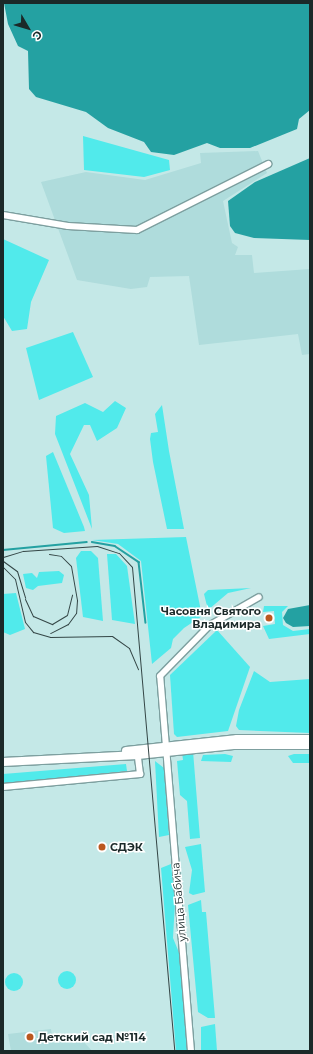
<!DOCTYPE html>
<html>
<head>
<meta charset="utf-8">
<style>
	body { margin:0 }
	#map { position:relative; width:313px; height:1054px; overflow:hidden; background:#c4e8e7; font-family:Montserrat,sans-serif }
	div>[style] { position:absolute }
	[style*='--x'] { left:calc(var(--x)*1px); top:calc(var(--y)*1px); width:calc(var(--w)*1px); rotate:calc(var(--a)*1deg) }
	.built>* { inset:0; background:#afdcdc }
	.green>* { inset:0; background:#51eaeb }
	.round { border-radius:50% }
	.water>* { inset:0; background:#24a1a2 }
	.stream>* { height:1.5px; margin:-0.75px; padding:0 0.75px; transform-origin:0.75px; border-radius:0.75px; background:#24a1a2 }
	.roads { filter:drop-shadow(1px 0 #7d9f9f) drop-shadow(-1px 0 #7d9f9f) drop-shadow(0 1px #7d9f9f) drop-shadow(0 -1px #7d9f9f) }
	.minor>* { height:6px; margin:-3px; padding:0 3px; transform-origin:3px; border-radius:3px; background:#fff }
	.major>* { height:8px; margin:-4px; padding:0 4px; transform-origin:4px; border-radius:4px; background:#fff }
	.tram>* { height:1px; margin:-0.5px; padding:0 0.5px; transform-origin:0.5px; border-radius:0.5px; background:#344646 }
	.dots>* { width:11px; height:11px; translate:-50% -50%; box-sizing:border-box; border:2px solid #fff; border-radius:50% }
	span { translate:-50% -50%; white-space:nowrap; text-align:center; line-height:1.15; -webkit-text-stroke:3px #fff; paint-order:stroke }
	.poi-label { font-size:11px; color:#1b2929; font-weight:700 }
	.right { translate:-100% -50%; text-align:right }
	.left { translate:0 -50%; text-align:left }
	.street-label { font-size:11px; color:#1b2929 }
	.frame { position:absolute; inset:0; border:4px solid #1b2929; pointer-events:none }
	.north { position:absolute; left:8px; top:8px; width:40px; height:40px; -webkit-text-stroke:3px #fff; paint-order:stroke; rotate:128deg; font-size:11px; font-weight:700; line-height:16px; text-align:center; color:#1b2929 }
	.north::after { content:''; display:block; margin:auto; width:14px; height:18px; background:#1b2929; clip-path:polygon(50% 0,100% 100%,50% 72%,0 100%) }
</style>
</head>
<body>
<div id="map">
	<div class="built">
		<i style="clip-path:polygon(258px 151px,267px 173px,223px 201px,232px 243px,238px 247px,235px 255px,252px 255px,254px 273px,310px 269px,310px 354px,302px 355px,298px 334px,199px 345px,189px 276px,150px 277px,147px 287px,131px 289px,77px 280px,41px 182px,86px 172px,145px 180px,201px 163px,200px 153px)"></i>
		<i style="clip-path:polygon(51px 1029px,53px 1043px,83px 1041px,92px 1051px,11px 1051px,8px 1034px)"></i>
	</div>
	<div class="green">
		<i style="clip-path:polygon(83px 136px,169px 160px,170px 170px,144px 177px,84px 170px)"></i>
		<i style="clip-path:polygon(3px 239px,49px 260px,31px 302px,27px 329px,12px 331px,3px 316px)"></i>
		<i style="clip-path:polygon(73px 332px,93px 377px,39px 400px,26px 348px)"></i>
		<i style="clip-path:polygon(115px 401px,126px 408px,117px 428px,97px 441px,90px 425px,84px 425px,70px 454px,89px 495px,92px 529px,55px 434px,56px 416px,85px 403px,103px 412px)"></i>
		<i style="clip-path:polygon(162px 405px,169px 451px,184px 529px,167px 529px,153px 462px,150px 439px,151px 433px,158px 432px,155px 414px)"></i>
		<i style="clip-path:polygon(53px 452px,84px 527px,85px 531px,64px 533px,53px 528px,46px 456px)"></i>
		<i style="clip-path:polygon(186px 537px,202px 616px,184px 628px,173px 639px,171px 648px,152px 664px,141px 561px,118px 544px,92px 540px)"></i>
		<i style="clip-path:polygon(81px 551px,91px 551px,98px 558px,103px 621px,83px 617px,76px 558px)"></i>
		<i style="clip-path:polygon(107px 554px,116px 554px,127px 566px,135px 624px,112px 620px)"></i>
		<i style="clip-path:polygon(59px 571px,64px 575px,62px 583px,38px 586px,33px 590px,26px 588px,23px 574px,32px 573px,37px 578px,39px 572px)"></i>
		<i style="clip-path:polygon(251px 588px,228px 593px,208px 610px,204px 594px,208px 590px)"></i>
		<i style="clip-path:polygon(16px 593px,25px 629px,10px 635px,3px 632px,3px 594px)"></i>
		<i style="clip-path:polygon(264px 606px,288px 606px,282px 612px,283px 625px,293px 631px,310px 629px,310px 634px,269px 639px,263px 626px,275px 624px,274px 611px,263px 612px)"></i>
		<i style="clip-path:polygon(217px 630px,250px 667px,228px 731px,177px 737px,174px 734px,170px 675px)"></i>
		<i style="clip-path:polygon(254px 671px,270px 682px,310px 679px,310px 733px,239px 730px,236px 726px,239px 710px)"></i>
		<i style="clip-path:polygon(193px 751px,200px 838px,190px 839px,187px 801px,180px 795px,177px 761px,183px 760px,182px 752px)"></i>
		<i style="clip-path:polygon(225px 754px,233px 756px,231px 762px,201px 761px,203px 755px)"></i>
		<i style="clip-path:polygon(294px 754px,310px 754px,310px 763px,293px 763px,288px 756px)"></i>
		<i style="clip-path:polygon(155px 761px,164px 768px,169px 835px,159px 837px)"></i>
		<i style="clip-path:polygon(126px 764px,127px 771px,3px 784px,3px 774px)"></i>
		<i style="clip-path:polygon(201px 844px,205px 892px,193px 895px,189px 893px,192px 870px,185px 847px)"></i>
		<i style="clip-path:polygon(171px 864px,175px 902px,173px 938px,180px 955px,188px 1051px,176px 1051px,161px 868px)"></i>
		<i style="clip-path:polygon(201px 900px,202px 912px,206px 912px,215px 1018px,208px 1018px,198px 1012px,188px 905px)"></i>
		<i class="round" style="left:58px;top:971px;width:18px;height:18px"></i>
		<i class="round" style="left:5px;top:973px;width:18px;height:18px"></i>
		<i style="clip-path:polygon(215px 1024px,217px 1051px,201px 1051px,201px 1027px)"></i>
	</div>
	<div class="water">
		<i style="clip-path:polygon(4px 3px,310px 3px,310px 110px,299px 119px,297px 129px,250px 148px,220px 148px,207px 143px,174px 155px,151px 152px,144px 142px,108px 128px,86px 112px,36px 97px,29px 89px,28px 51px,18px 46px,8px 24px)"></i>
		<i style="clip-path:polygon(310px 158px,310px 240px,254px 238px,235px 233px,230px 226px,228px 201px,255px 182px)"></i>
		<i style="clip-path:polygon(310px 605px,310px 626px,293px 627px,286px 623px,283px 618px,288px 609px)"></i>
	</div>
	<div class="stream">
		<i style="--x:92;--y:542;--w:23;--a:10"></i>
		<i style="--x:115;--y:546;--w:29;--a:34"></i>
		<i style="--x:139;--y:562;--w:61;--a:83.5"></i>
		<i style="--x:3;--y:550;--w:84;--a:-5.4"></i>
	</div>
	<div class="roads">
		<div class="minor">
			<i style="--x:3;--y:215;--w:66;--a:9.6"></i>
			<i style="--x:68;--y:226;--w:69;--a:3.3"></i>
			<i style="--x:137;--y:230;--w:147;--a:-26.7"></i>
			<i style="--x:3;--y:787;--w:138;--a:-5.4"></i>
			<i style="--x:140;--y:774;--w:23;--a:-97"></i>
			<i style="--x:191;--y:1051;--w:376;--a:-94.7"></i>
			<i style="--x:160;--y:676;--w:71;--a:-45.6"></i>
			<i style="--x:210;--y:625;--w:56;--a:-29.7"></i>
		</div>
		<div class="major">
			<i style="--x:126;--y:751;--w:112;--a:-6.2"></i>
			<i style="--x:237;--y:739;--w:73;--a:0"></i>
			<i style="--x:3;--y:762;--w:135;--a:-3"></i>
			<i style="--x:138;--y:755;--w:96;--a:-6"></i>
			<i style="--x:233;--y:745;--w:77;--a:0"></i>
		</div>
	</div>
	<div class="tram">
		<i style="--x:49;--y:554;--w:12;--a:9"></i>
		<i style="--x:61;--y:556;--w:14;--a:45"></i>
		<i style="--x:71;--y:566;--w:35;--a:80"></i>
		<i style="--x:77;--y:600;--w:13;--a:94"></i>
		<i style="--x:76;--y:613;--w:14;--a:126"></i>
		<i style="--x:68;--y:624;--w:20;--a:153"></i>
		<i style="--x:3;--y:557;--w:21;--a:-17"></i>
		<i style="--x:23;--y:551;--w:74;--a:-3.9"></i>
		<i style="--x:97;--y:546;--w:23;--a:18"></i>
		<i style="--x:119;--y:553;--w:19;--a:47"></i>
		<i style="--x:132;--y:567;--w:486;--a:85"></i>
		<i style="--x:3;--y:561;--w:17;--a:36"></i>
		<i style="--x:17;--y:571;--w:28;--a:73"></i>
		<i style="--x:3;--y:567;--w:17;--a:45"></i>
		<i style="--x:15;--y:579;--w:44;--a:76.9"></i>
		<i style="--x:25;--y:622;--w:13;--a:51"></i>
		<i style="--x:33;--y:632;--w:18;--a:16"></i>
		<i style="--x:50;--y:637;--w:62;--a:-0.9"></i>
		<i style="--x:112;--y:636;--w:21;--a:35"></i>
		<i style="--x:129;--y:648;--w:23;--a:67"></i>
		<i style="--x:25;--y:599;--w:19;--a:65"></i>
		<i style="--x:33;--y:616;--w:21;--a:23"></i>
		<i style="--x:52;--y:624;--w:17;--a:-31"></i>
		<i style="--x:67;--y:615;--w:21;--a:-76"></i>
	</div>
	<div class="dots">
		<i style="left:269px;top:618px;background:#bb5820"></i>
		<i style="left:102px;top:847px;background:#bb5820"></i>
		<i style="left:30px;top:1037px;background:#bb5820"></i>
	</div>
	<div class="poi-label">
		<span class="right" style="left:261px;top:618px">Часовня Святого<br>Владимира</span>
		<span class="left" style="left:110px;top:847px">СДЭК</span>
		<span class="left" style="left:38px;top:1037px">Детский сад №114</span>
	</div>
	<div class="street-label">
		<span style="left:179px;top:902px;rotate:-95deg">улица Бабича</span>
	</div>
	<div class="frame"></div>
	<div class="north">С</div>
</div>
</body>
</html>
